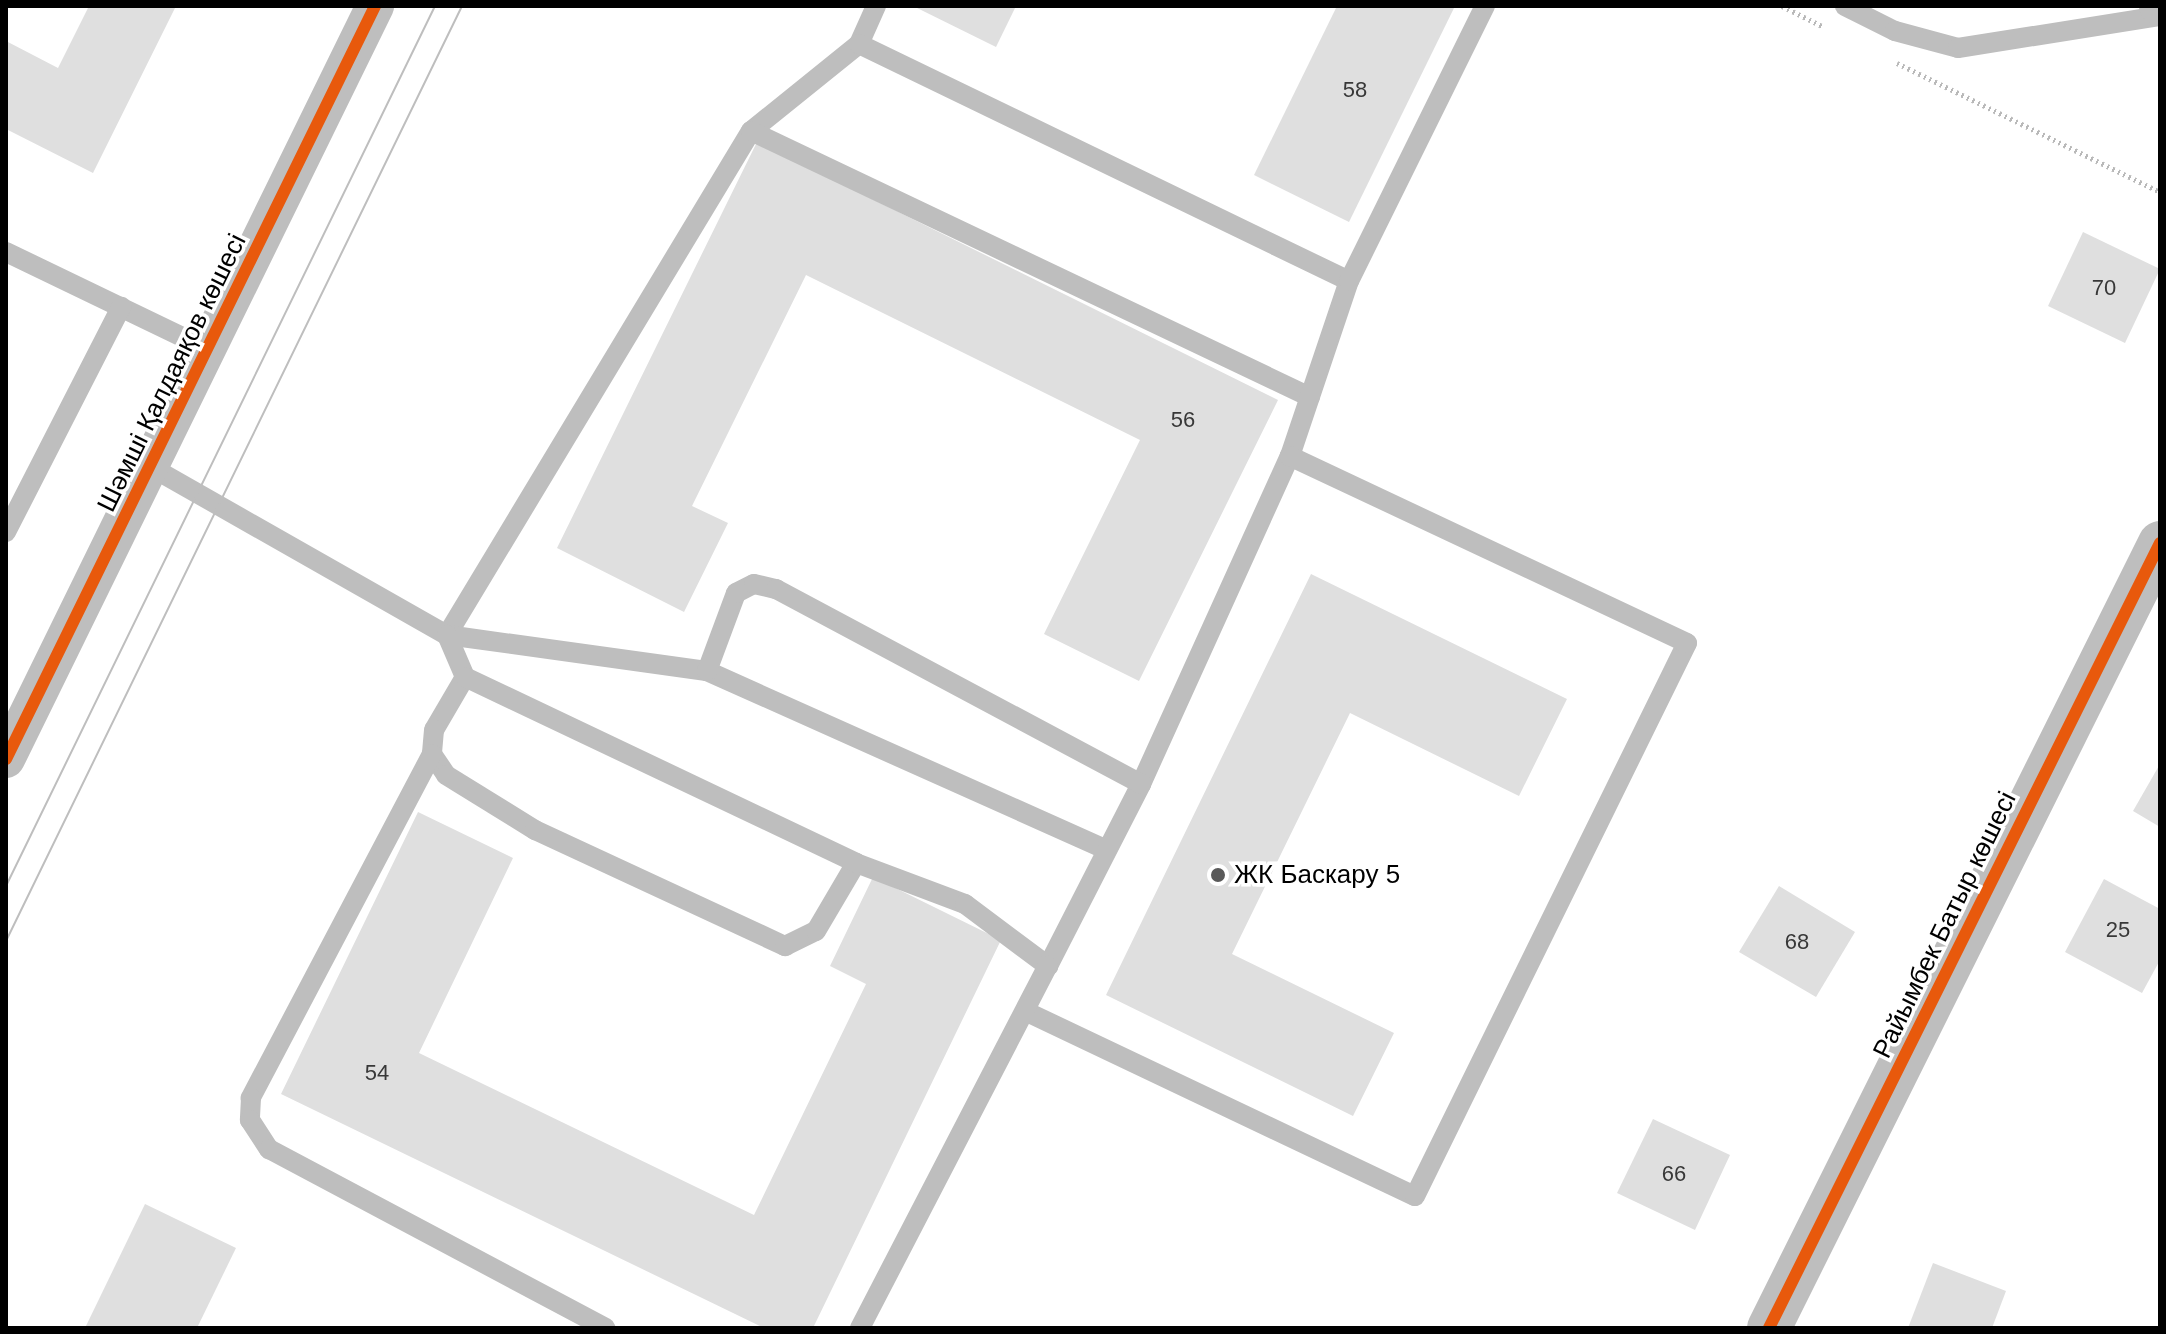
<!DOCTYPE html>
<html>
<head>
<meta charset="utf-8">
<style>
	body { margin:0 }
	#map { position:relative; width:2166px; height:1334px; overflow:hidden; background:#fff; font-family:Helvetica,sans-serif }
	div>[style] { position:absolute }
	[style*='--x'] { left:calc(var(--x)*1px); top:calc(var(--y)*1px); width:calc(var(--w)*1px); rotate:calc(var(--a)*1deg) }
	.building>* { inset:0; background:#dfdfdf }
	.path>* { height:5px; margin-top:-2.5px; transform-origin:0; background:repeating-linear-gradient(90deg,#b9b9b9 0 2px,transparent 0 6px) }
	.service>* { height:20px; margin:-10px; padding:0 10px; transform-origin:10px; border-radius:10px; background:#bebebe }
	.minor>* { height:38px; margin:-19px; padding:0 19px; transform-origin:19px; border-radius:19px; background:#bebebe }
	.tertiary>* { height:44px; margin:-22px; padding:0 22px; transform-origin:22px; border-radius:22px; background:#bebebe }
	.tram>* { height:2px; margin:-1px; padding:0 1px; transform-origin:1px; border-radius:1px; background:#bebebe }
	.cycleway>* { height:12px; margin:-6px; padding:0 6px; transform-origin:6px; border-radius:6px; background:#e8590c }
	.dots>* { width:22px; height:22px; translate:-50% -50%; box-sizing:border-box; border:4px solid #fff; border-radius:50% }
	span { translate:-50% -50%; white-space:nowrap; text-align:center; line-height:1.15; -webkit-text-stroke:7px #fff; paint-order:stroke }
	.number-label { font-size:22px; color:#383838 }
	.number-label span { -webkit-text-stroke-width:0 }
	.street-label { font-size:26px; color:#000 }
	.poi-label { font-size:26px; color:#000 }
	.left { translate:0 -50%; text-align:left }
	.frame { position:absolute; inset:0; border:8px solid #000; pointer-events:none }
</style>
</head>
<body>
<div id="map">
	<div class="building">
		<i style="clip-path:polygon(89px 6px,176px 6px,93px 173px,6px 129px,6px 41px,58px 68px)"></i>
		<i style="clip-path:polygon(913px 6px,1016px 6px,996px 47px)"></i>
		<i style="clip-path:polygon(1337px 6px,1455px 6px,1349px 222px,1254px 175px)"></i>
		<i style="clip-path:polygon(757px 142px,1278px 400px,1139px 681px,1044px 634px,1140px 440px,806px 275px,692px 506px,728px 523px,684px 612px,557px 548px)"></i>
		<i style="clip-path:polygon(2083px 232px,2160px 269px,2125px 343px,2048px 306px)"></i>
		<i style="clip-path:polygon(1311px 574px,1567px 699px,1519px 796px,1350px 713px,1232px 954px,1394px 1033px,1353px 1116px,1106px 995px)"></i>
		<i style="clip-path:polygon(2160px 764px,2160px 827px,2133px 811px)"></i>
		<i style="clip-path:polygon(418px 812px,513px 858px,419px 1053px,754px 1215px,866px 984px,830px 966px,873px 877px,1001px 940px,813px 1328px,764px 1328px,281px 1094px)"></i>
		<i style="clip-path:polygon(2104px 879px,2160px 909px,2160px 960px,2142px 993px,2065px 952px)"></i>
		<i style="clip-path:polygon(1779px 886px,1855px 932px,1816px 997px,1739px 952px)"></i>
		<i style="clip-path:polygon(1653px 1119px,1730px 1155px,1695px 1230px,1617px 1193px)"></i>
		<i style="clip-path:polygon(145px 1204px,236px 1248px,197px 1328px,85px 1328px)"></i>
		<i style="clip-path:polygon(1933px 1263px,2006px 1291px,1992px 1328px,1908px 1328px)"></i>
	</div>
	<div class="path">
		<i style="--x:1782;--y:6;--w:47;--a:26.6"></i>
		<i style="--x:1897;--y:63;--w:293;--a:26.1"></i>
	</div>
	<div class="service">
		<i style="--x:876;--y:6;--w:42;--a:114.1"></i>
		<i style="--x:859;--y:44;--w:139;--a:141.1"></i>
		<i style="--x:751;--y:131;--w:589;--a:121.1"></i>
		<i style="--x:447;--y:635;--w:262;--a:7.9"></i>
		<i style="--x:707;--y:671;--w:438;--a:24.1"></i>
		<i style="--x:1845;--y:6;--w:56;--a:26.6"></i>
		<i style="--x:1895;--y:31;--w:65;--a:15.1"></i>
		<i style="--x:1958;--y:48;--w:205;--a:-9"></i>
		<i style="--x:859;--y:44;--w:544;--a:25.81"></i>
		<i style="--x:751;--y:131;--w:619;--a:25.45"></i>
		<i style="--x:6;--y:252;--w:224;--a:25.7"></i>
		<i style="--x:151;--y:467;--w:340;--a:29.6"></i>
		<i style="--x:447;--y:635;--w:46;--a:66.8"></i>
		<i style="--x:465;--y:677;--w:61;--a:120.3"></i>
		<i style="--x:434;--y:730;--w:24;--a:95"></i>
		<i style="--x:432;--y:754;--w:25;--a:56"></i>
		<i style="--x:446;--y:775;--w:105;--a:31.7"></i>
		<i style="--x:535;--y:830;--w:276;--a:24.9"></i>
		<i style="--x:785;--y:946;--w:34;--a:-26"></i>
		<i style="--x:816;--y:931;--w:79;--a:-59.5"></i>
		<i style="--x:856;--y:863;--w:116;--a:20.6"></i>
		<i style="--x:965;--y:904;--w:104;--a:36.8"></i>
		<i style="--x:1048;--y:966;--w:204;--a:-62.9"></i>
		<i style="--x:1141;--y:784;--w:360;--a:-65.6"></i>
		<i style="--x:1290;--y:456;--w:185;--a:-71.4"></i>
		<i style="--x:1349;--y:281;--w:307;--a:-63.7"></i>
		<i style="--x:6;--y:532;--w:253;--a:-62.9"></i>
		<i style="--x:707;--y:671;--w:83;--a:-69.6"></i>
		<i style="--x:736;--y:593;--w:20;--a:-27"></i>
		<i style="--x:754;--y:584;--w:23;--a:13"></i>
		<i style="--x:776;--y:589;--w:414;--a:28.1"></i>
		<i style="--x:465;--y:677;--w:433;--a:25.4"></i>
		<i style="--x:432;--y:754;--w:389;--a:117.8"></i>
		<i style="--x:251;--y:1098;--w:22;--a:93"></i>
		<i style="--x:250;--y:1120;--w:35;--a:57"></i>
		<i style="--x:269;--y:1149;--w:381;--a:28"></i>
		<i style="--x:1027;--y:1012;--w:429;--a:25.4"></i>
		<i style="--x:1415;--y:1196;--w:616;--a:-63.81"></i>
		<i style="--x:1687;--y:643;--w:439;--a:-154.8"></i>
		<i style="--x:860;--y:1328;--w:408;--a:-62.6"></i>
	</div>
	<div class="minor">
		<i style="--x:2158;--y:6;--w:2;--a:27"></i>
		<i style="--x:6;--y:759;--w:839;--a:-63.89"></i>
	</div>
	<div class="tertiary">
		<i style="--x:1769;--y:1328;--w:877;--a:-63.52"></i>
	</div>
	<div class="tram">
		<i style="--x:6;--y:886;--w:979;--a:-64.01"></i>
		<i style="--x:6;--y:941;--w:1040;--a:-64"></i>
	</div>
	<div class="cycleway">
		<i style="--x:6;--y:759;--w:839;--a:-63.89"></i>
		<i style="--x:1769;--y:1328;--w:877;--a:-63.52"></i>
	</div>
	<div class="dots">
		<i style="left:1218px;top:875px;background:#595959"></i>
	</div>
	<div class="number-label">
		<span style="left:1355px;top:90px">58</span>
		<span style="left:2104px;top:288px">70</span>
		<span style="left:1183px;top:420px">56</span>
		<span style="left:2118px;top:930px">25</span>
		<span style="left:1797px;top:942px">68</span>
		<span style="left:377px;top:1073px">54</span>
		<span style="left:1674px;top:1174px">66</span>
	</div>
	<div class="street-label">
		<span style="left:172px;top:373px;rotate:-64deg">Шәмші Қалдаяқов көшесі</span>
		<span style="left:1945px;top:925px;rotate:-64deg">Райымбек Батыр көшесі</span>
	</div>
	<div class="poi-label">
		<span class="left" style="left:1234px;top:875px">ЖК Баскару 5</span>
	</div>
	<div class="frame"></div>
</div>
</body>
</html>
